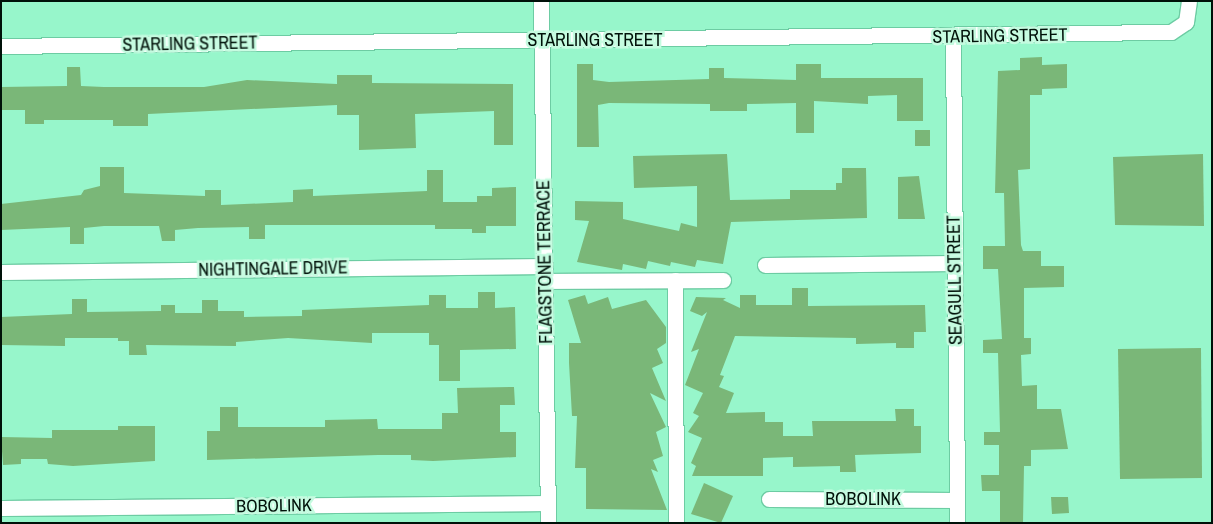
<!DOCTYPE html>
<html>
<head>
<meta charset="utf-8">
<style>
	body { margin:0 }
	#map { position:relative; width:1213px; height:524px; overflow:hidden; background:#97f6cb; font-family:"Archivo Narrow",sans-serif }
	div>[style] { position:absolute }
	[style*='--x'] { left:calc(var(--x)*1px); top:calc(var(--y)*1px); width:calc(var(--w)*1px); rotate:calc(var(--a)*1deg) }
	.building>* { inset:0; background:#7ab778 }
	.roads { filter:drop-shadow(1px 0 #6dcca3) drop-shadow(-1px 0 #6dcca3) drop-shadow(0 1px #6dcca3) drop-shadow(0 -1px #6dcca3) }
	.minor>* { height:15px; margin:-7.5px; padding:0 7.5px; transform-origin:7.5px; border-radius:7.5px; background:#fff }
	span { translate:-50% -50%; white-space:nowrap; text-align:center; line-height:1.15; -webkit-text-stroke:5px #c5fbe0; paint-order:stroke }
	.street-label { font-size:18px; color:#001109 }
	.frame { position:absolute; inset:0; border:2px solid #001109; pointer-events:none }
</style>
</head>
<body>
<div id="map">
	<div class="building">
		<i style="clip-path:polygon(1042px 57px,1042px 65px,1067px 64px,1067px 88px,1042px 89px,1042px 95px,1030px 95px,1030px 169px,1018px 170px,1021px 245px,1023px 251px,1041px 251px,1041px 266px,1064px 266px,1064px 287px,1024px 288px,1024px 338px,1031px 338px,1031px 354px,1021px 355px,1022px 386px,1037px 385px,1037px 409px,1061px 409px,1068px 449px,1031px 450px,1031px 466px,1024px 466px,1023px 523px,1000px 523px,1000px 491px,982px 491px,981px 475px,999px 475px,999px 445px,984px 445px,984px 432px,1000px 432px,998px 353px,983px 353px,983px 340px,1002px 339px,998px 269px,983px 269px,983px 246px,1005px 246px,1004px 193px,995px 193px,998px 71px,1020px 70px,1020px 58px)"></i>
		<i style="clip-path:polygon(577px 64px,593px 64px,593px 80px,609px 82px,709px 79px,709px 68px,724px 68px,724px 78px,796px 80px,796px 64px,821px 64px,821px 78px,923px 78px,923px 121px,897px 121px,897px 95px,868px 96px,868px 104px,814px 101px,814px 133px,796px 133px,796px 103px,747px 104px,747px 111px,710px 111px,710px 104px,609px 103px,598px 105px,599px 147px,577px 147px)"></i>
		<i style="clip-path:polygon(67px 67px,80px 67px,81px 86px,104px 87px,204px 87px,247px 80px,337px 84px,337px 75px,372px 75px,372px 83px,513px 84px,513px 145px,494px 145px,494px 111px,415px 114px,416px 148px,359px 150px,359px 115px,337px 115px,337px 105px,148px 114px,148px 126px,113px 126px,113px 120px,44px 120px,44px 124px,25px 124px,25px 110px,1px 110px,1px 87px,67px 86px)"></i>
		<i style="clip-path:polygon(915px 130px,930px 130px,930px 146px,915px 146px)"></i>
		<i style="clip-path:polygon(727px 154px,730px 200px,790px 199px,790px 190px,836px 190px,836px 183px,842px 183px,842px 168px,866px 168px,867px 218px,731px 222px,723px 264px,697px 260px,695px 267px,671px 262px,670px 266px,648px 261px,646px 269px,623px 264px,622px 270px,577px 262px,589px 221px,575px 220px,575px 201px,623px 202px,623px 219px,679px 231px,681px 223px,697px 227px,697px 186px,634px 188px,633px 156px)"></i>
		<i style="clip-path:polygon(1203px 154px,1204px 226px,1115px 225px,1113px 157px)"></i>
		<i style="clip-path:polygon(100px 167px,124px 167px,124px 193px,205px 196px,205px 190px,221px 190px,221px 205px,293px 202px,293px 190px,313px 189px,313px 196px,427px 191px,427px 170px,443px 170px,443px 202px,477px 202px,477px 196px,492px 196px,492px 188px,516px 187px,516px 226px,486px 226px,486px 233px,472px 233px,472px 229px,435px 229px,435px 225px,265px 225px,265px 239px,249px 239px,249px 227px,198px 228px,175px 230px,175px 241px,162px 241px,159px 226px,104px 226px,84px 228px,84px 244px,70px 244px,70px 227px,1px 230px,1px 204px,81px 195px,84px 190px,100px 186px)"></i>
		<i style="clip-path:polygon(919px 176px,925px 219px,898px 219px,898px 177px)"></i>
		<i style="clip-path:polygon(792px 288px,808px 288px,808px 306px,925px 305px,926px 332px,914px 332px,914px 348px,896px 348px,896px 343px,856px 344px,856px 338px,735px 336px,720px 375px,724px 376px,719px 387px,734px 393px,726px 413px,765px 412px,765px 422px,783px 422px,783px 436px,813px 436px,812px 421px,896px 421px,895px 409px,914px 409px,914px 426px,921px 426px,921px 453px,855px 455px,856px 472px,840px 472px,840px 466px,793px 467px,793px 457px,763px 458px,763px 476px,692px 476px,696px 466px,691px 463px,702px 438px,688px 432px,699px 416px,693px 413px,703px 393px,685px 385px,699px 349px,691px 352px,707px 312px,702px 316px,690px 311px,696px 297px,726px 298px,723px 300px,740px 308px,740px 295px,756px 295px,756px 305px,792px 305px)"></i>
		<i style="clip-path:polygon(478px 292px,495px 292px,495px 308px,515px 307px,516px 349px,460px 350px,460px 381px,439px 381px,439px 345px,429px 345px,429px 333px,372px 333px,372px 343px,288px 338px,236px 342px,236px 346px,146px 345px,147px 355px,129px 355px,129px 341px,118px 341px,118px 338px,65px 338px,65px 346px,1px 345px,1px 317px,72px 314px,72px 299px,87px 299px,87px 312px,161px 311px,161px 305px,175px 305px,175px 313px,202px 313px,202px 300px,218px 300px,218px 311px,244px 311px,244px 317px,302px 316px,302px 310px,429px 305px,429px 295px,446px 295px,446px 308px,478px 308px)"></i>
		<i style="clip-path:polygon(585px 295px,588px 304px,608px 297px,612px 309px,646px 300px,666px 327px,666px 343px,657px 349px,663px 363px,652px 368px,666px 401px,650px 393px,666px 427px,656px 432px,663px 456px,653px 460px,658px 472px,651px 469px,667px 510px,586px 509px,586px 468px,575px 468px,577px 416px,572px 416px,569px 363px,569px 343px,581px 343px,568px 300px)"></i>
		<i style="clip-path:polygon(1201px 348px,1202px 478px,1120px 479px,1118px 349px)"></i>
		<i style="clip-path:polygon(514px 387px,515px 405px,500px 405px,500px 432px,516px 432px,516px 457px,433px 461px,411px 460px,411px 455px,378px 455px,207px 460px,207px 431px,220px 431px,220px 407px,238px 407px,238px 427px,325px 427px,325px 420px,377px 419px,378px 429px,442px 429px,442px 413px,458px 413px,457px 388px)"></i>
		<i style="clip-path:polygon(118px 426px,155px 426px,155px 461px,73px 466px,48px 464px,47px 459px,21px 459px,21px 464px,3px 465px,1px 437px,52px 438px,52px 430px,118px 430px)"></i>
		<i style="clip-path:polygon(704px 483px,733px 496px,721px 523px,691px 514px)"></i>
		<i style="clip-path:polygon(1051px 497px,1068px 497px,1069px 513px,1052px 514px)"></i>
	</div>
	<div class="roads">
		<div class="minor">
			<i style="--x:541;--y:1;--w:522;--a:89.23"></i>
			<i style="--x:953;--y:37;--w:486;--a:89.5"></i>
			<i style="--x:1;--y:46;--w:1170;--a:-0.69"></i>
			<i style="--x:1171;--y:32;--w:18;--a:-34"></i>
			<i style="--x:1186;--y:22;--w:21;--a:-82"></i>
			<i style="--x:765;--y:265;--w:190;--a:-0.6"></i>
			<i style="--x:1;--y:272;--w:544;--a:-0.63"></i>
			<i style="--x:675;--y:280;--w:243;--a:89.8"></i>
			<i style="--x:545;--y:281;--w:178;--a:-0.3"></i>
			<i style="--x:769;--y:499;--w:188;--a:0.3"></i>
			<i style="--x:1;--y:508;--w:547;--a:-0.52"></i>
		</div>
	</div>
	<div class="street-label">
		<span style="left:1000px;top:36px;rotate:-1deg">STARLING STREET</span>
		<span style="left:595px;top:40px">STARLING STREET</span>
		<span style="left:190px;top:44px;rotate:-1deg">STARLING STREET</span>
		<span style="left:545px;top:262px;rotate:-91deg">FLAGSTONE TERRACE</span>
		<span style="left:273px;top:269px;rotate:-1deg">NIGHTINGALE DRIVE</span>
		<span style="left:955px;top:280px;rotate:-91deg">SEAGULL STREET</span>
		<span style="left:863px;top:499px">BOBOLINK</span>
		<span style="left:274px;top:506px;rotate:-1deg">BOBOLINK</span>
	</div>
	<div class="frame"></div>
</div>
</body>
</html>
